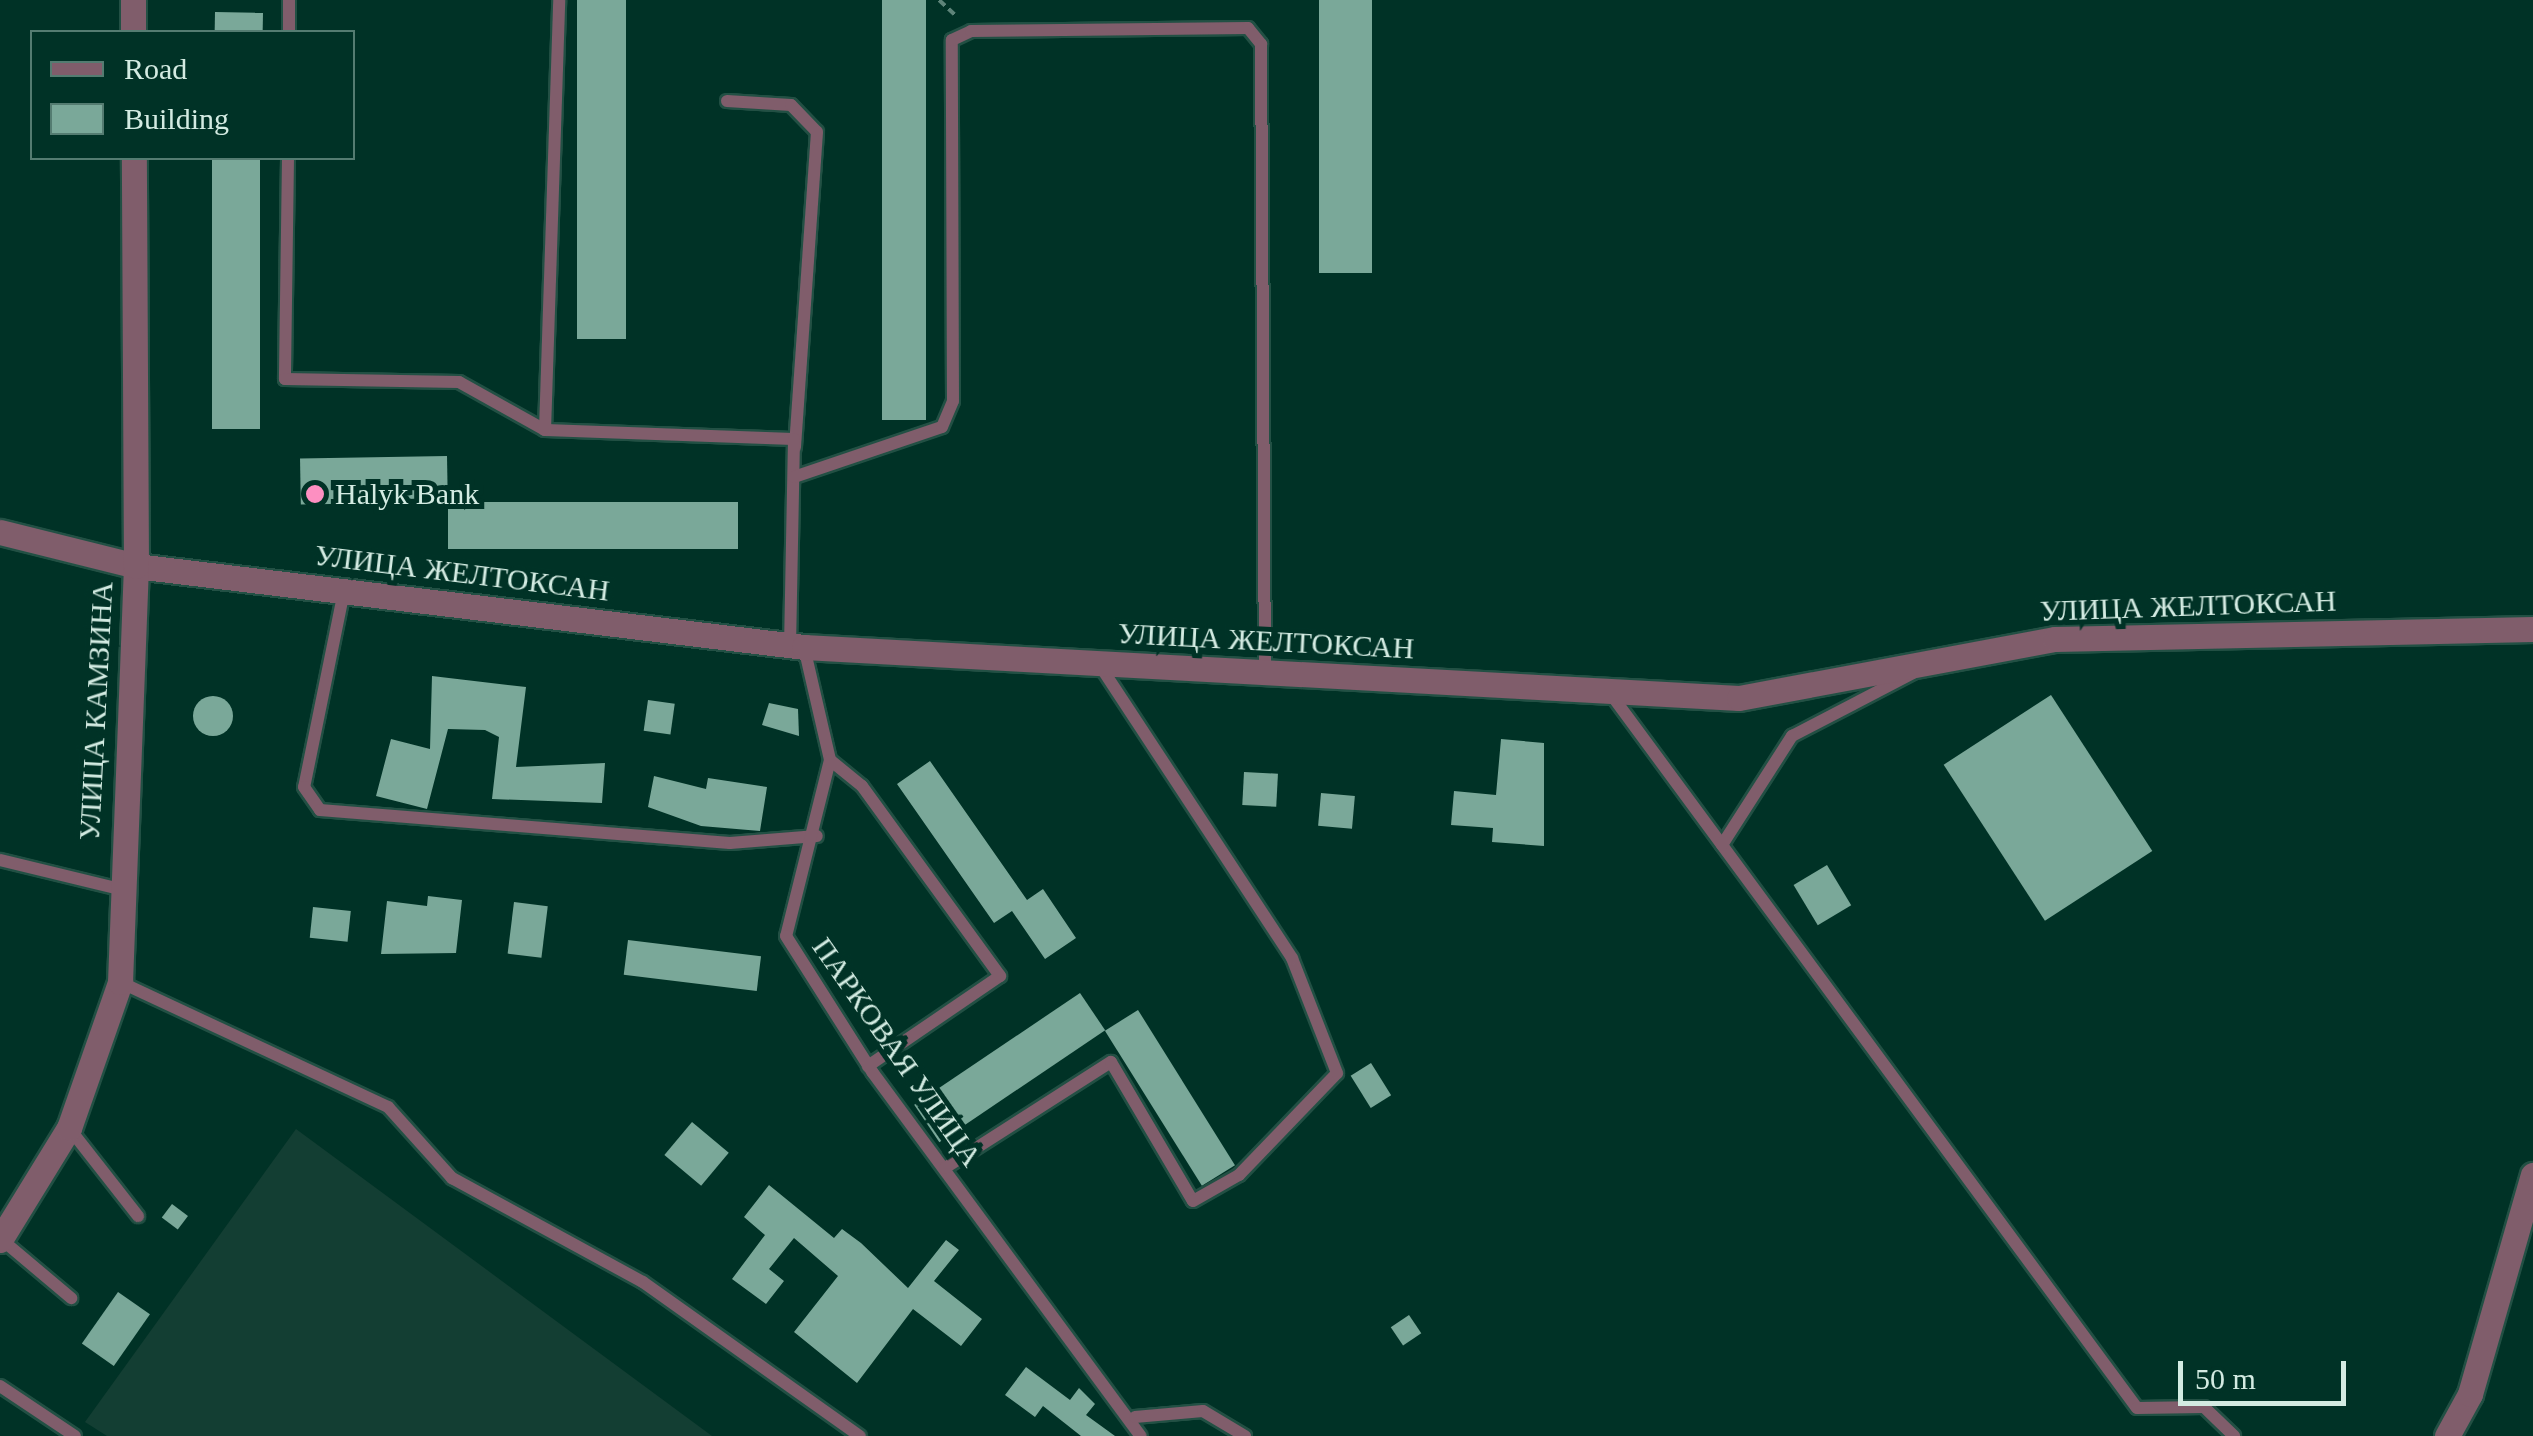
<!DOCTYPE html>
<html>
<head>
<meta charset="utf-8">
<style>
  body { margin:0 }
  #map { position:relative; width:2533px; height:1436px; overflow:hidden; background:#003226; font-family:"Times New Roman",serif }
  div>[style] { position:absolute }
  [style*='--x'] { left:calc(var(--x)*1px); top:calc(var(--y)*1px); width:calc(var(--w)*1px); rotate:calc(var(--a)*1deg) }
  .built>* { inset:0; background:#133e33 }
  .building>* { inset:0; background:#7aa899; transform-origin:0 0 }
  .round { border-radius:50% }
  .path>* { height:4px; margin-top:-2px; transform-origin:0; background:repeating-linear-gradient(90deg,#5d8479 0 8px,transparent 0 13px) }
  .roads { filter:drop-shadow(2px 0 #225044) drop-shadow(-2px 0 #225044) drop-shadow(0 2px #225044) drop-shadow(0 -2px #225044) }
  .service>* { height:12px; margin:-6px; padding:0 6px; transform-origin:6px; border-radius:6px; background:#805d6b }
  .minor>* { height:25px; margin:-12.5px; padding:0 12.5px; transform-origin:12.5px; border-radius:12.5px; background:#805d6b }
  .tertiary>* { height:25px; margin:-12.5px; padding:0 12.5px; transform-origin:12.5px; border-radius:12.5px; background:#805d6b }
  .dots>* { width:28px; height:28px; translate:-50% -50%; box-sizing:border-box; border:5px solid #003226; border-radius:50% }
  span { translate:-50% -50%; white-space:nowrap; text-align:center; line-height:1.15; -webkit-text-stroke:10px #003226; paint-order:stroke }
  .poi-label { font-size:30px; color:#d3ebe2 }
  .left { translate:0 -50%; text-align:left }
  .street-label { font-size:30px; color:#d3ebe2 }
  .legend { position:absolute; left:30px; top:30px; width:325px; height:130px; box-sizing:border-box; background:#003226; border:2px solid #547c71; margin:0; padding:12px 18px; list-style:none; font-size:30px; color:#d3ebe2 }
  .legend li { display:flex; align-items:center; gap:20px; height:50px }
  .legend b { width:50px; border:2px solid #547c71 }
  .scale { position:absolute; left:2178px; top:1361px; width:168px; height:45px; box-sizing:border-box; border:5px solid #d3ebe2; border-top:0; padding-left:12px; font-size:30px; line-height:35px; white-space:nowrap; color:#d3ebe2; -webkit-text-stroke:8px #003226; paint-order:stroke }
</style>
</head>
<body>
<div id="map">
  <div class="built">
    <i style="clip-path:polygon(296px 1129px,712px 1436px,107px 1436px,85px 1422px)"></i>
  </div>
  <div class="building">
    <i style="left:577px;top:0;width:49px;height:339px"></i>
    <i style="left:882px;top:0;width:44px;height:420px"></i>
    <i style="left:1319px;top:0;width:53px;height:273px"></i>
    <i style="left:215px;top:12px;width:48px;height:20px;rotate:1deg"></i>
    <i style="left:212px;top:158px;width:48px;height:271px"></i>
    <i style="left:447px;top:456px;width:46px;height:147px;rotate:89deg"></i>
    <i style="left:448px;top:502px;width:290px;height:47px"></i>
    <i style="clip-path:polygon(432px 676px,526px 687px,516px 767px,605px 763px,602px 803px,492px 799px,499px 737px,485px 730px,448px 729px,427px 809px,376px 796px,391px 739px,430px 749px)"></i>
    <i style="left:2051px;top:695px;width:186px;height:128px;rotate:57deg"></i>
    <i class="round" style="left:193px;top:696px;width:40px;height:40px"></i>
    <i style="left:648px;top:700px;width:27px;height:31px;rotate:8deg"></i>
    <i style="clip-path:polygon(769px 703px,798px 709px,799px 736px,762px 725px)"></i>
    <i style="clip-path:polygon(1501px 739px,1544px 743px,1544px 846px,1492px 842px,1493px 828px,1451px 825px,1454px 791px,1496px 795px)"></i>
    <i style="clip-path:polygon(930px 761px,1027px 900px,1043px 889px,1076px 938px,1045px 959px,1012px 911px,994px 923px,897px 784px)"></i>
    <i style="left:1244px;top:772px;width:34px;height:33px;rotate:3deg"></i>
    <i style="clip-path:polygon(654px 776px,706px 789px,708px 778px,767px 787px,760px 831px,701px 826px,648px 807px)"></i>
    <i style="left:1321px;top:793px;width:34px;height:33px;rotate:5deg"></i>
    <i style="left:1827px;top:865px;width:47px;height:39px;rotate:59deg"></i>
    <i style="clip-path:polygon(428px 896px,462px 900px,456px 953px,381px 954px,387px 901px,427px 906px)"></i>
    <i style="left:514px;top:902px;width:34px;height:52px;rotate:7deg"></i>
    <i style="left:313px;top:907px;width:38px;height:31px;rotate:6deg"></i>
    <i style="left:628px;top:940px;width:134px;height:35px;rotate:7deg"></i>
    <i style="left:1080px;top:993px;width:45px;height:200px;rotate:56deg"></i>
    <i style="left:1138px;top:1010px;width:183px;height:39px;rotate:58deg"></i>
    <i style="left:1371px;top:1063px;width:38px;height:24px;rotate:58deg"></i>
    <i style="left:692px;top:1122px;width:48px;height:43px;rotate:40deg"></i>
    <i style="clip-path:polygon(769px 1185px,834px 1238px,842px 1229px,861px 1243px,908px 1288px,946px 1240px,959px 1250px,934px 1281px,982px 1319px,961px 1346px,913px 1309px,857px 1383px,794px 1332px,838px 1276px,794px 1238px,769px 1269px,784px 1281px,766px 1304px,732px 1279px,765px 1235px,744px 1217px)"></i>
    <i style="left:172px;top:1204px;width:20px;height:17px;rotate:37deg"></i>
    <i style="left:118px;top:1292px;width:39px;height:63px;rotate:35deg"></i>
    <i style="left:1409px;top:1315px;width:22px;height:22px;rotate:56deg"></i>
    <i style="clip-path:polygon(1026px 1367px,1070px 1400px,1079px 1388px,1095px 1404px,1086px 1415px,1115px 1436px,1081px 1436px,1043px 1406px,1035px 1417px,1005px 1395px)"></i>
  </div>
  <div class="path">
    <i style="--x:939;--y:0;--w:25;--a:43"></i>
  </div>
  <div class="roads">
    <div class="service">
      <i style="--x:289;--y:32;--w:32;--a:-90"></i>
      <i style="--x:727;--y:101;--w:64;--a:3.6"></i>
      <i style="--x:791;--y:105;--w:37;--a:46"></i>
      <i style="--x:817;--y:132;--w:316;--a:94"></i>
      <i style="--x:288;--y:158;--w:221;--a:90.8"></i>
      <i style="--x:285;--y:379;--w:174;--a:1"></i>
      <i style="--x:459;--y:382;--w:98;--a:29.2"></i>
      <i style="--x:545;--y:430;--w:249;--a:2.1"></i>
      <i style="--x:794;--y:439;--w:207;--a:91.1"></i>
      <i style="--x:545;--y:430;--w:430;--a:-88.1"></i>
      <i style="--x:794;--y:477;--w:156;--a:-18.7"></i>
      <i style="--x:942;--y:427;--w:28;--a:-67"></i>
      <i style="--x:953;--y:401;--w:361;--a:-90.2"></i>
      <i style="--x:952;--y:40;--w:21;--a:-25"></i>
      <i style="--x:971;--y:31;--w:277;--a:-0.6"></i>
      <i style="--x:1248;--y:28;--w:21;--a:51"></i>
      <i style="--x:1261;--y:44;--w:630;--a:89.64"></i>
      <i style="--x:344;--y:591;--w:200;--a:101.5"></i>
      <i style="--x:304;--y:787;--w:28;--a:55"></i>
      <i style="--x:320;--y:810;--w:411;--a:4.6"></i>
      <i style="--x:730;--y:843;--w:87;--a:-4.6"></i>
      <i style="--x:804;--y:647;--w:116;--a:77"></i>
      <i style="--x:830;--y:760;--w:181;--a:104"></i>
      <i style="--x:786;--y:936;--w:162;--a:57.6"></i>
      <i style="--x:873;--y:1073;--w:451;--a:53.6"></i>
      <i style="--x:1610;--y:693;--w:888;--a:53.61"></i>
      <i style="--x:2137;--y:1408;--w:67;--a:-0.9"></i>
      <i style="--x:2204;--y:1407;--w:42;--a:44"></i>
      <i style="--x:830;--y:760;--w:41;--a:39.1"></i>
      <i style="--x:862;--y:786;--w:235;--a:54"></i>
      <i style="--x:1000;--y:976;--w:160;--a:145.7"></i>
      <i style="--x:1722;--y:845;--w:130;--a:-57.3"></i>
      <i style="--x:1792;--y:736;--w:136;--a:-27.5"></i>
      <i style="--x:0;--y:860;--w:123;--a:13.6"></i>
      <i style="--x:120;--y:982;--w:296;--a:25"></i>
      <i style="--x:388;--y:1107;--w:96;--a:48"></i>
      <i style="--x:452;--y:1178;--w:217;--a:28.6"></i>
      <i style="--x:643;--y:1282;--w:266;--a:35.4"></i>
      <i style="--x:69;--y:1128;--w:112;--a:51.9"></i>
      <i style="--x:945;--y:1168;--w:197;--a:-32.6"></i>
      <i style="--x:1111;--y:1062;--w:161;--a:59.5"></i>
      <i style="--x:1193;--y:1201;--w:53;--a:-29.5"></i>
      <i style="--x:1239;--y:1175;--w:141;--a:-46.1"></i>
      <i style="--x:1337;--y:1073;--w:123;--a:-111.4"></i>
      <i style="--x:1292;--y:958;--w:352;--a:-123.3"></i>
      <i style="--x:1;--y:1239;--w:92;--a:40.1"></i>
      <i style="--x:0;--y:1386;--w:90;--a:33.7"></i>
      <i style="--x:1135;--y:1417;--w:68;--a:-5"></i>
      <i style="--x:1203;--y:1411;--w:49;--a:30.8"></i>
    </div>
    <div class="minor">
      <i style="--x:0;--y:532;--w:140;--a:14"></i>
      <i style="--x:136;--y:566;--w:673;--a:6.91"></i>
      <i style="--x:804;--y:647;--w:936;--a:3.12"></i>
      <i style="--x:1739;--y:698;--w:321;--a:-10.6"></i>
      <i style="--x:2055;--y:639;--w:478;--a:-1.2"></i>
      <i style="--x:2447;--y:1436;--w:48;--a:-61.3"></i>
      <i style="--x:2470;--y:1394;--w:228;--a:-74"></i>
    </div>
    <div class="tertiary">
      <i style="--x:133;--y:0;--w:32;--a:90"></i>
      <i style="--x:0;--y:1240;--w:132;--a:-58.4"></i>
      <i style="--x:69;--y:1128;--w:155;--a:-70.7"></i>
      <i style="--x:120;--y:982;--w:416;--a:-87.8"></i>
      <i style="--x:136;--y:566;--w:408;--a:-90.3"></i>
    </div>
  </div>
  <div class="dots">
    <i style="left:315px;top:494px;background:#fd8fc1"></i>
  </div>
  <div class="poi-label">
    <span class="left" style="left:335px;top:494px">Halyk Bank</span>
  </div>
  <div class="street-label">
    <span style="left:462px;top:573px;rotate:7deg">УЛИЦА ЖЕЛТОКСАН</span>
    <span style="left:2188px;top:606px;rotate:-2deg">УЛИЦА ЖЕЛТОКСАН</span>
    <span style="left:1266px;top:641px;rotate:3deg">УЛИЦА ЖЕЛТОКСАН</span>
    <span style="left:96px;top:711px;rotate:-87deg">УЛИЦА КАМЗИНА</span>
    <span style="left:897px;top:1052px;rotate:55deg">ПАРКОВАЯ УЛИЦА</span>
  </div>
  <ul class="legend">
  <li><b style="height:12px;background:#805d6b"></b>Road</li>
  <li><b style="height:28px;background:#7aa899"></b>Building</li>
  </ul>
  <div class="scale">50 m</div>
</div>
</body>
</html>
